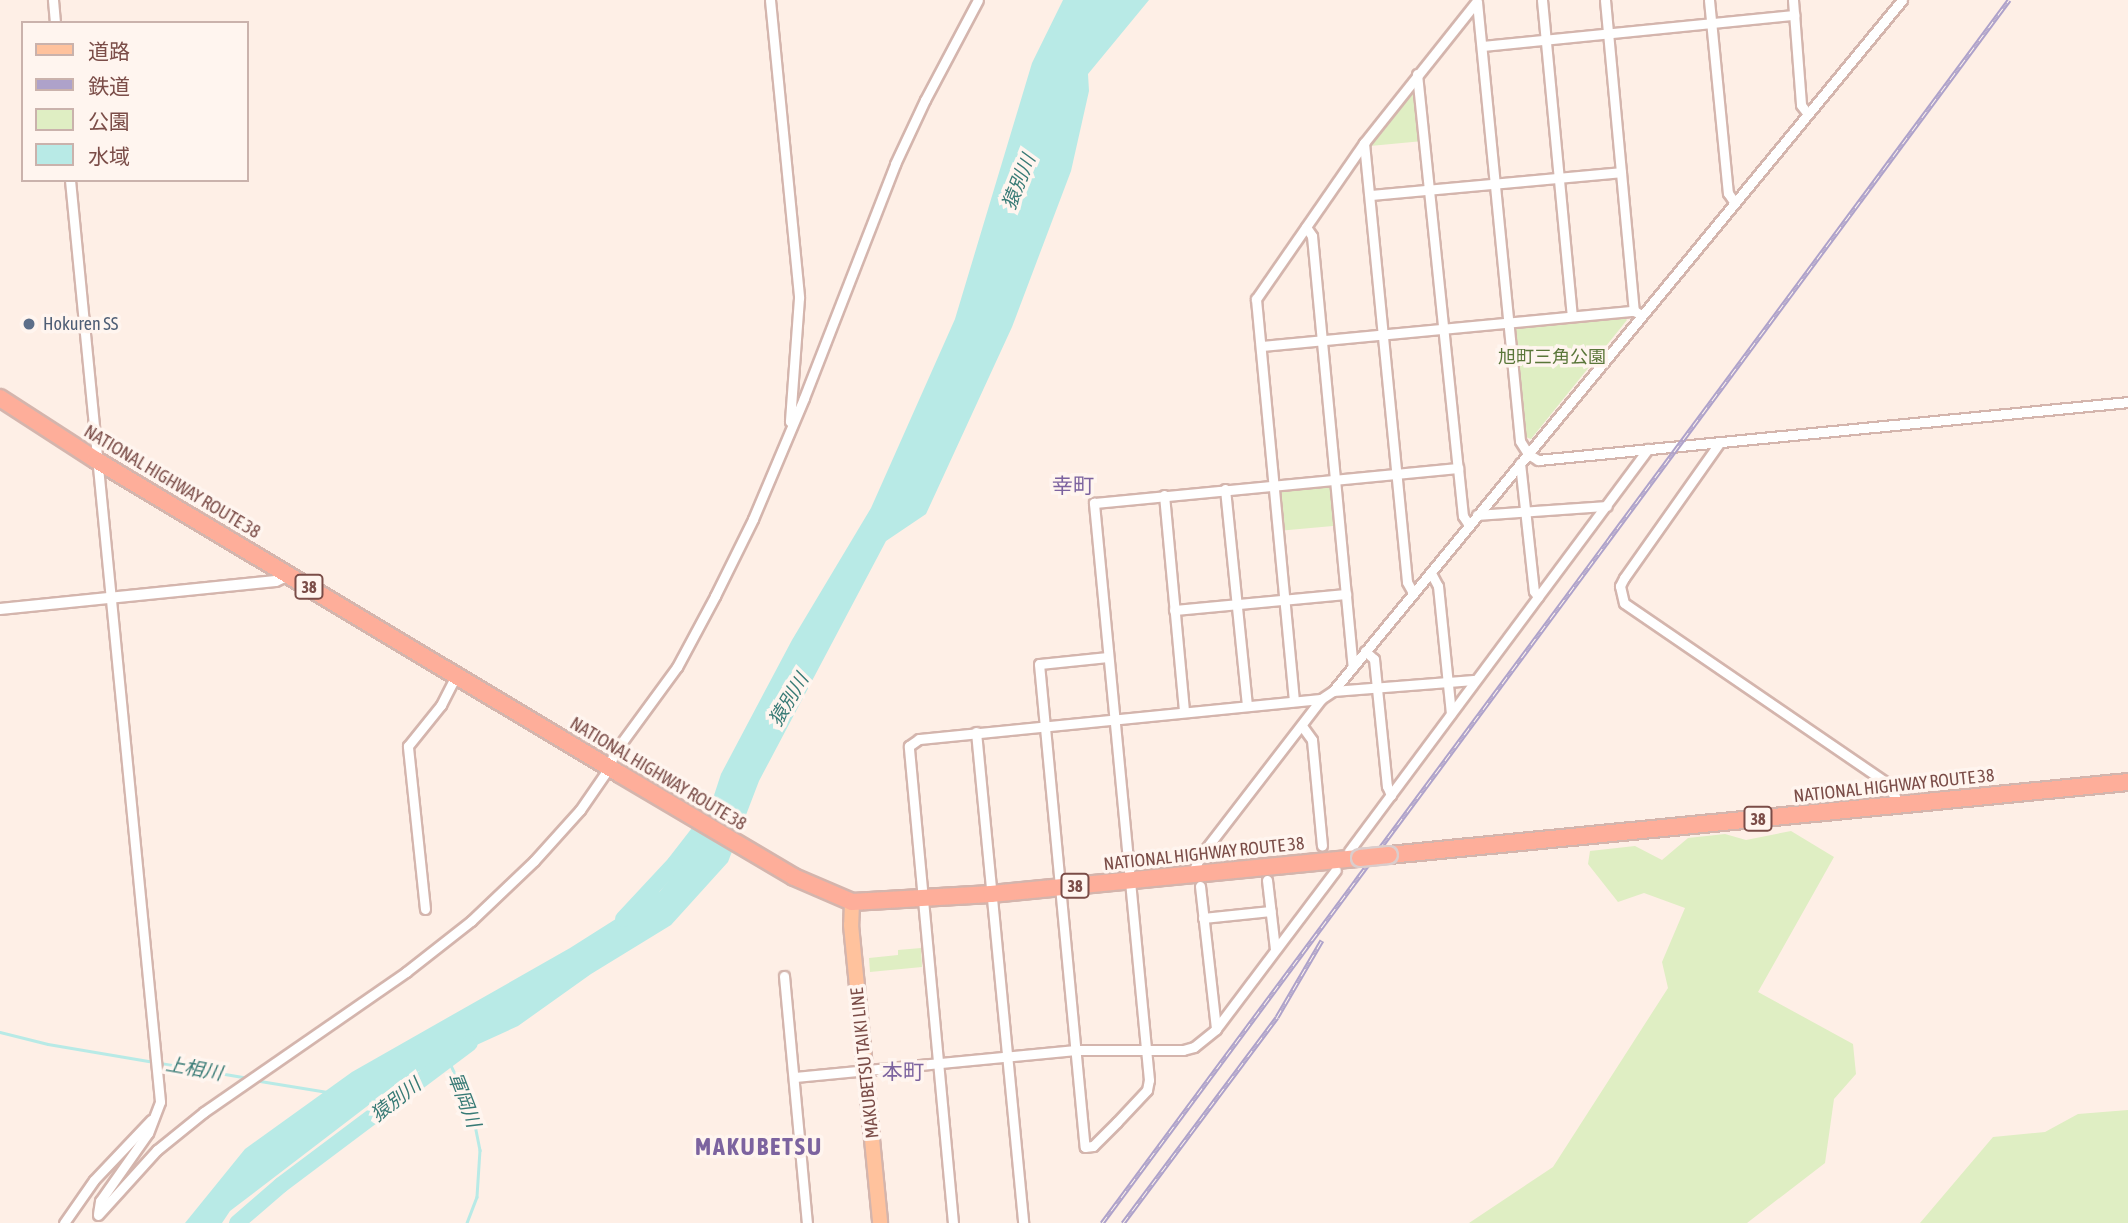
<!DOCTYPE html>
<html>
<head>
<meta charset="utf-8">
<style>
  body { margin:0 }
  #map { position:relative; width:2128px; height:1223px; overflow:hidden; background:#feefe6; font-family:"Asap Condensed","Noto Sans JP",sans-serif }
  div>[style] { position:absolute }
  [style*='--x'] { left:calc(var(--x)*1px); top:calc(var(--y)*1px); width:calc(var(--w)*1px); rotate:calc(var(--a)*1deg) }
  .green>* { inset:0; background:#dfeec3; transform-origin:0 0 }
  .water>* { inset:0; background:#b8eae6 }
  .stream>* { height:2.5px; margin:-1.25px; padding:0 1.25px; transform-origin:1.25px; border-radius:1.25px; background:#b8eae6 }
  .river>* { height:16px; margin:-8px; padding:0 8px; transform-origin:8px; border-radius:8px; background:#b8eae6 }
  .roads { filter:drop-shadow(2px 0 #d4b5ad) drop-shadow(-2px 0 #d4b5ad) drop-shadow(0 2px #d4b5ad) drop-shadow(0 -2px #d4b5ad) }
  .minor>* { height:9px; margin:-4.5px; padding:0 4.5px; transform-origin:4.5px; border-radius:4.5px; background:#fff }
  .tertiary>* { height:10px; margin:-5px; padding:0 5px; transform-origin:5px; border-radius:5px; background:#fff }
  .primary>* { height:14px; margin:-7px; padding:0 7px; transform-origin:7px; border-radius:7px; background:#ffc29d }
  .trunk>* { height:16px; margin:-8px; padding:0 8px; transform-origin:8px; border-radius:8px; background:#feae9a }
  .rail>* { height:5px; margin-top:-2.5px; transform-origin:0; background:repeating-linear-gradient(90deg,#fff5ef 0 8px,#aea2ca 0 16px); box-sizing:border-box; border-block:2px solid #aea2ca }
  .bridges { filter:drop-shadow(2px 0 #dacdcc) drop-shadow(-2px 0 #dacdcc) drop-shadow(0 2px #dacdcc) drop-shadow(0 -2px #dacdcc) }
  .trunk-bridge>* { height:16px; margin:-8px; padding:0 8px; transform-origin:8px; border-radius:8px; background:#feae9a }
  .dots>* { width:19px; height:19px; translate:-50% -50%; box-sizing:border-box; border:4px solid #fff5ef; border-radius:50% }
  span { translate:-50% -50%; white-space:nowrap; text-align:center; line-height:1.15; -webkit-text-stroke:7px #fff5ef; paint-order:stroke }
  .shield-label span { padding:2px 5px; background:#fff5ef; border:2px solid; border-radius:5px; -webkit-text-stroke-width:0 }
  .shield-label { font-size:16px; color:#7b4d48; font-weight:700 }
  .service-label { font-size:18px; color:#4e5e75 }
  .left { translate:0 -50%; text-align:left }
  .park-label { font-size:18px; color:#5a7639 }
  .street-label { font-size:18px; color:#7b4d48 }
  .water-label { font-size:19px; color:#377a75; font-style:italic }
  .quarter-label { font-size:21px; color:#7c639f }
  .district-label { font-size:24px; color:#7c639f; font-weight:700; letter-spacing:2px }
  .legend { position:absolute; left:21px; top:21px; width:228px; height:161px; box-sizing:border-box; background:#fff5ef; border:2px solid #cab2ac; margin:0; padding:9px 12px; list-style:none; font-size:21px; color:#7b4d48 }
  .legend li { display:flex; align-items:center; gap:14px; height:35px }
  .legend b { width:35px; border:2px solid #cab2ac }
</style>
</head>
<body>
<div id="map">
  <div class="green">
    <i style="clip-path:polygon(1410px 87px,1419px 90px,1423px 141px,1370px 146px,1370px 141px)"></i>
    <i style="clip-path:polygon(1623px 315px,1627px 320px,1531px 439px,1523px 436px,1514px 332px,1520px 324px)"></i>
    <i style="left:1332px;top:483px;width:43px;height:53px;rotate:85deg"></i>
    <i style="clip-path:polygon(1791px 831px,1834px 857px,1758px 992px,1853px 1044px,1856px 1074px,1834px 1099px,1825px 1163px,1747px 1223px,1469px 1223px,1553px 1167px,1668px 988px,1662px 962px,1685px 908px,1644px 893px,1618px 902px,1588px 864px,1590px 851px,1635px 846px,1662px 860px,1688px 838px,1725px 834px,1746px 840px)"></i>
    <i style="clip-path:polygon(921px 948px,922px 967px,870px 972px,869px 958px,898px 955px,898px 950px)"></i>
    <i style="clip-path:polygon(2128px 1110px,2128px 1223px,1920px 1223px,1993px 1137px,2045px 1132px,2078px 1114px)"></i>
  </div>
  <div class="water">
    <i style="clip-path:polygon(1063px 0,1149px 0,1088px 74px,1089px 91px,1071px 171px,1012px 327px,926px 514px,886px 541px,759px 781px,728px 862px,671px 925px,591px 974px,518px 1026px,404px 1078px,230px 1211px,222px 1223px,185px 1223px,245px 1149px,352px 1072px,570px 948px,660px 891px,697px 847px,721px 774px,792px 640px,871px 508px,955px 319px,1032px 63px)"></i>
  </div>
  <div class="stream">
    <i style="--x:0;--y:1032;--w:49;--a:14"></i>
    <i style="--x:48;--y:1044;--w:203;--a:9.6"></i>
    <i style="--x:448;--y:1059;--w:56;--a:64.8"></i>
    <i style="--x:472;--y:1110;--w:41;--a:78.7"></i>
    <i style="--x:480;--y:1150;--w:47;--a:93.7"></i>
    <i style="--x:477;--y:1197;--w:28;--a:111"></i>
    <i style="--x:254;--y:1080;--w:74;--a:9.3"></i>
    <i style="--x:372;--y:1100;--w:16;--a:11"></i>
  </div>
  <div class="river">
    <i style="--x:623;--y:919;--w:76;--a:-47.1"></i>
    <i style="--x:675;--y:863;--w:62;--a:-52.2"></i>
    <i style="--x:237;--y:1223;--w:58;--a:-40.8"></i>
    <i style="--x:281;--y:1185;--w:236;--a:-36.9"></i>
  </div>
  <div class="roads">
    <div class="minor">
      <i style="--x:53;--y:0;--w:23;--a:85"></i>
      <i style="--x:770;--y:0;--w:299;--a:84.4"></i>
      <i style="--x:799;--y:298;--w:124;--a:94.2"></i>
      <i style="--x:1542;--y:0;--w:317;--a:84.6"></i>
      <i style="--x:1605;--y:0;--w:312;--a:84.7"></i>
      <i style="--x:1634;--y:311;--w:4;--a:27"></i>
      <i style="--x:1709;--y:0;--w:194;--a:84.4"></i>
      <i style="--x:1728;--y:193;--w:12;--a:55"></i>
      <i style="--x:1793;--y:0;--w:105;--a:85.6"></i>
      <i style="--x:1801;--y:105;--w:11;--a:52"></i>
      <i style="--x:1477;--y:2;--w:441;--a:84.4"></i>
      <i style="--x:1520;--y:441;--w:15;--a:58"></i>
      <i style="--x:1528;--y:454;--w:12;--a:31"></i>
      <i style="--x:1538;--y:460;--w:593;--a:-5.61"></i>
      <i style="--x:1482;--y:46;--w:314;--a:-5.7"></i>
      <i style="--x:1417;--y:74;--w:396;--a:84.1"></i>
      <i style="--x:1458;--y:468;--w:48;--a:84.1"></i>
      <i style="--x:1463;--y:516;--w:11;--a:56"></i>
      <i style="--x:1364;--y:143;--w:441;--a:84.4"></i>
      <i style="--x:1407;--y:582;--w:13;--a:61"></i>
      <i style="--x:70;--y:180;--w:926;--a:84.42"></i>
      <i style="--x:160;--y:1102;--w:33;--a:111"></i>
      <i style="--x:148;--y:1133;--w:83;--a:125.2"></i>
      <i style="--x:100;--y:1201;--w:12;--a:99"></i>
      <i style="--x:1370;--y:195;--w:252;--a:-5.2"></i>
      <i style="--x:1306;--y:227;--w:11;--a:56"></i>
      <i style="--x:1312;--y:236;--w:433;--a:84.6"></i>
      <i style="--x:1261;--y:346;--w:375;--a:-5.4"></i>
      <i style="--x:1720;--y:442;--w:166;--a:125.2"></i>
      <i style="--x:1624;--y:578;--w:9;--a:117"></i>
      <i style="--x:1620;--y:586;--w:17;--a:77"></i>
      <i style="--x:1624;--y:603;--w:316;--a:34.4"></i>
      <i style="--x:1885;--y:782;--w:27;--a:56"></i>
      <i style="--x:1520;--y:463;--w:129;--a:83.8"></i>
      <i style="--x:1534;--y:591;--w:7;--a:56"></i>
      <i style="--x:1225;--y:489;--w:218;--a:84.2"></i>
      <i style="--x:1164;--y:495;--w:218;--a:84.7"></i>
      <i style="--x:1477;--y:515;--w:130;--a:-4"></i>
      <i style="--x:1431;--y:573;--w:15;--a:62"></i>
      <i style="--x:1438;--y:586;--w:128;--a:84.2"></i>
      <i style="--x:1174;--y:610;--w:173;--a:-5.3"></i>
      <i style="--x:1365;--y:651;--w:12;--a:42"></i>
      <i style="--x:1374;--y:659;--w:128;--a:84.2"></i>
      <i style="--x:1387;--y:786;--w:10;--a:66"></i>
      <i style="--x:1108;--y:657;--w:69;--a:174.2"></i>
      <i style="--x:1039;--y:664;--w:485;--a:84.6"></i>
      <i style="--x:1085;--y:1147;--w:8;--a:-7"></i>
      <i style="--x:1093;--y:1146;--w:34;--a:-45"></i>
      <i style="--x:1117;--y:1122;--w:44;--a:-46.8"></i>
      <i style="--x:1147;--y:1090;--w:10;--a:-79"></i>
      <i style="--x:1149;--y:1080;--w:580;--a:-95.45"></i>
      <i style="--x:1094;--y:503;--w:366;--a:-5.5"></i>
      <i style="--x:1333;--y:691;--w:141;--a:-4.5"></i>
      <i style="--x:1294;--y:701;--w:404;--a:-95.4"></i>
      <i style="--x:1256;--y:299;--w:190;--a:-55.3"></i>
      <i style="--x:1364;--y:143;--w:181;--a:-51.5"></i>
      <i style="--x:1302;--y:726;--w:17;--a:54"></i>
      <i style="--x:1312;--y:740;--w:106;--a:84.6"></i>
      <i style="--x:976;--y:732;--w:493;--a:84.5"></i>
      <i style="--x:1349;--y:851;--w:501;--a:-53.36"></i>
      <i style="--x:1192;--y:874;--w:21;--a:-65"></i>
      <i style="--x:1201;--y:855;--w:197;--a:-52.4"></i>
      <i style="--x:1321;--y:699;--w:14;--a:-34"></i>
      <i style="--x:1333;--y:691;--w:895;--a:-50.53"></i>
      <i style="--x:1267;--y:880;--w:69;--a:83.4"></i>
      <i style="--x:1200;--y:886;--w:144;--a:83.6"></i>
      <i style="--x:425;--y:909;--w:164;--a:-96"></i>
      <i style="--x:408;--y:746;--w:53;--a:-51.2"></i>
      <i style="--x:441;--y:705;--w:34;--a:-63"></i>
      <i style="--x:1203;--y:918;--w:68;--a:-5.9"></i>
      <i style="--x:784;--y:976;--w:248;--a:84.7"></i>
      <i style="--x:795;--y:1077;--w:282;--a:-5.5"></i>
      <i style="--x:1076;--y:1050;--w:107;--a:0"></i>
      <i style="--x:1183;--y:1050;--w:11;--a:-15"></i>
      <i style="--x:1194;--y:1047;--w:28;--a:-39"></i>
      <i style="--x:1216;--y:1029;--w:199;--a:-53"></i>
      <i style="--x:98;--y:1215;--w:88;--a:-47.8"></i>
      <i style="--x:157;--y:1150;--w:60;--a:-39"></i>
      <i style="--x:204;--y:1112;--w:246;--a:-34.7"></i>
      <i style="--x:406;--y:972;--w:83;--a:-38.1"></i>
      <i style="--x:471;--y:921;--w:87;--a:-43.6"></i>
      <i style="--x:534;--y:861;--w:69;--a:-48"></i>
      <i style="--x:580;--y:810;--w:51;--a:-55.4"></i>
      <i style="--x:609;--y:768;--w:16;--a:-72"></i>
      <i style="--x:614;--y:753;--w:107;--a:-53.8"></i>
      <i style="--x:677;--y:667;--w:81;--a:-61.8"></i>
      <i style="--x:715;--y:596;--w:86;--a:-63.7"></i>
      <i style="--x:753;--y:519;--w:131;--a:-67.1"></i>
      <i style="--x:804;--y:398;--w:251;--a:-68.7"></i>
      <i style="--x:895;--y:164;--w:71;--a:-64.9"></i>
      <i style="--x:925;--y:100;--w:113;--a:-62.1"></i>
      <i style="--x:64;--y:1223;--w:52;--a:-55.1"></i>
      <i style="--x:94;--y:1180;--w:83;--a:-46.5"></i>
      <i style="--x:953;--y:1223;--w:479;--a:-95.3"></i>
      <i style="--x:909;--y:746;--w:12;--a:-35"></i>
      <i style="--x:919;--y:739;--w:404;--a:-5.7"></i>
    </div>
    <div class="tertiary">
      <i style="--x:0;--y:609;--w:277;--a:-5.8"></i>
      <i style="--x:276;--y:581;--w:14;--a:-25"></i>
    </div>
    <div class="primary">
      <i style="--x:852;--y:902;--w:23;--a:92"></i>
      <i style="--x:851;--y:925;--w:299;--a:84.4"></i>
    </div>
    <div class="trunk">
      <i style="--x:0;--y:398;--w:114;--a:32.9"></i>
      <i style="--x:96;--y:460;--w:611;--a:30.93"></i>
      <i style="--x:620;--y:774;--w:202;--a:30.6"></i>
      <i style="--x:794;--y:877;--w:63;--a:23.3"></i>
      <i style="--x:852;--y:902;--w:139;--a:-3.3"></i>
      <i style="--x:991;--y:894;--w:371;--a:-5.6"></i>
      <i style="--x:1389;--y:855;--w:743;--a:-5.64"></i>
    </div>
  </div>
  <div class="rail">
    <i style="--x:1102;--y:1223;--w:1523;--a:-53.44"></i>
    <i style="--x:1123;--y:1223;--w:257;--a:-53.2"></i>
    <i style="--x:1277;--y:1017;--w:89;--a:-59.7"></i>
  </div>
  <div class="bridges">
    <div class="trunk-bridge">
      <i style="--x:1360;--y:858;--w:29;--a:-6"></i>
    </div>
  </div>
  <div class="dots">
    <i style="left:29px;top:324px;background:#5c6f8a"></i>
  </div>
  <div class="shield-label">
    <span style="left:309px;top:587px">38</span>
    <span style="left:1758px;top:819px">38</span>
    <span style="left:1075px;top:886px">38</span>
  </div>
  <div class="service-label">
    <span class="left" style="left:43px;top:324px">Hokuren SS</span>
  </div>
  <div class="park-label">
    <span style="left:1552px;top:357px">旭町三角公園</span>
  </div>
  <div class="street-label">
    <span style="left:172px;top:482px;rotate:31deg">NATIONAL HIGHWAY ROUTE 38</span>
    <span style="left:658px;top:774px;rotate:31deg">NATIONAL HIGHWAY ROUTE 38</span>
    <span style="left:1894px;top:786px;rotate:-6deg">NATIONAL HIGHWAY ROUTE 38</span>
    <span style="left:1204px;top:854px;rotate:-6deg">NATIONAL HIGHWAY ROUTE 38</span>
    <span style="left:865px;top:1063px;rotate:-96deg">MAKUBETSU TAIKI LINE</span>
  </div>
  <div class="water-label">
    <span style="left:1019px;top:182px;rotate:-68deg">猿別川</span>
    <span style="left:789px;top:700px;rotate:-59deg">猿別川</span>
    <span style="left:194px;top:1069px;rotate:10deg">上相川</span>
    <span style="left:396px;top:1100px;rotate:-38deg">猿別川</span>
    <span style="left:464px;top:1100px;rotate:69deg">軍岡川</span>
  </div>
  <div class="quarter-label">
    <span style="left:1073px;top:485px">幸町</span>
    <span style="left:903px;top:1071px">本町</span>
  </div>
  <div class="district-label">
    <span style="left:759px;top:1147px">MAKUBETSU</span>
  </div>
  <ul class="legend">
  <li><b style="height:9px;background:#ffc29d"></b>道路</li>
  <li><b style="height:9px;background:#aea2ca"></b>鉄道</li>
  <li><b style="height:19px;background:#dfeec3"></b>公園</li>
  <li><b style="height:19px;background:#b8eae6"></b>水域</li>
  </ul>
</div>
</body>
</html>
